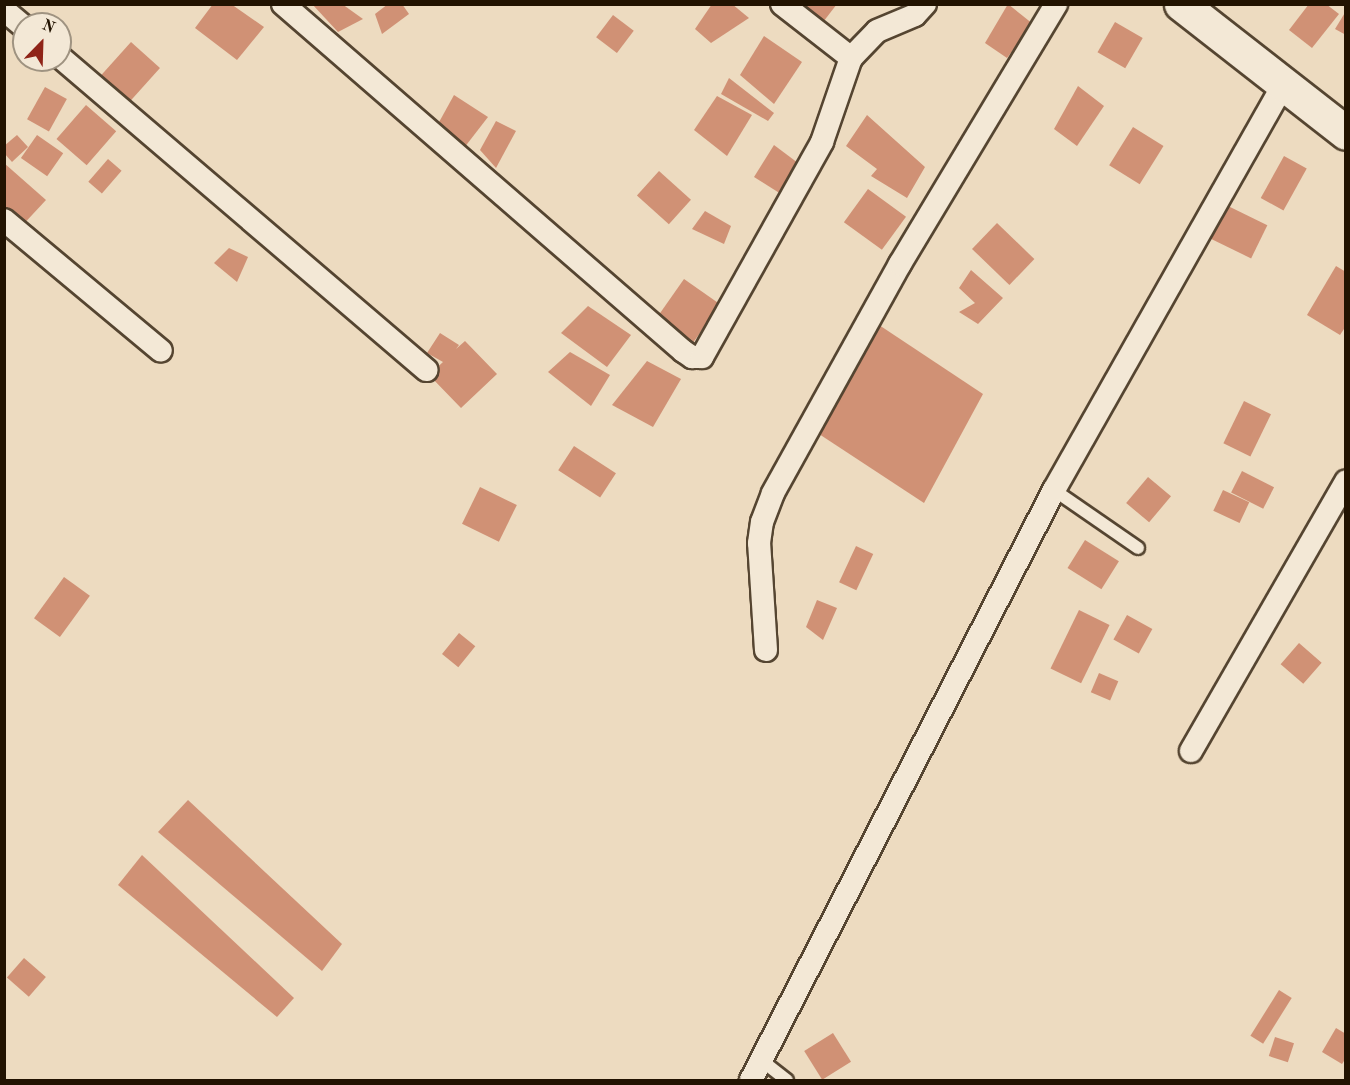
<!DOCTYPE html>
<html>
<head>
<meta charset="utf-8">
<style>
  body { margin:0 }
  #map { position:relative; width:1350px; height:1085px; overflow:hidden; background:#eddbc0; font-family:"Old Standard TT",serif }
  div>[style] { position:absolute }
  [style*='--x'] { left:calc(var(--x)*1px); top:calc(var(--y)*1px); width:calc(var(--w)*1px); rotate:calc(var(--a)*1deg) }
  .building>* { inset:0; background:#d09175; transform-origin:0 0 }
  .roads { filter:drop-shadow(2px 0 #554531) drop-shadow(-2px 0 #554531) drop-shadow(0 2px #554531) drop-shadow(0 -2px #554531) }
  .lane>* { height:12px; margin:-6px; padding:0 6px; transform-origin:6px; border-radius:6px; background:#f3e8d6 }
  .street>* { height:22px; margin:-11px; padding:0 11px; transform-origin:11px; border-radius:11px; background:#f3e8d6 }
  .secondary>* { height:33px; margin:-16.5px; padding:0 16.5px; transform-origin:16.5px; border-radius:16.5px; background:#f3e8d6 }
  span { translate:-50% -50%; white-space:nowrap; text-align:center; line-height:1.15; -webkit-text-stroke:4.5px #f3e8d6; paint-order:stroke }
  .frame { position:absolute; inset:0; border:6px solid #221301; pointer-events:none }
  .north { position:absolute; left:12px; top:12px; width:60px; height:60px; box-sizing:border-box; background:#f3e8d6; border:2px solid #9f9381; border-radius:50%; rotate:23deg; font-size:16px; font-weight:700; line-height:24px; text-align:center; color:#221301 }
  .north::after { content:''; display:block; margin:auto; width:21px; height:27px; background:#8f2418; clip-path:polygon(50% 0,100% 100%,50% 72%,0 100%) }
</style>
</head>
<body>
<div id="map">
  <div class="building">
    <i style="clip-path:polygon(213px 4px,231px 4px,264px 27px,237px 60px,195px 28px)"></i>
    <i style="clip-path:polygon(312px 4px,342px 4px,363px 19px,338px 32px)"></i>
    <i style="clip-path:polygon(388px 4px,402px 4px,409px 14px,382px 34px,375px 14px)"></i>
    <i style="clip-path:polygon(712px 4px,732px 4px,749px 18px,711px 43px,695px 29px)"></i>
    <i style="clip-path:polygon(805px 4px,837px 4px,820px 26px)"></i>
    <i style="clip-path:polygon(1008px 4px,1033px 24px,1007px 58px,985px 43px)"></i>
    <i style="clip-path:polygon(1309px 4px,1326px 4px,1339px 14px,1312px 48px,1289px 30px)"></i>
    <i style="clip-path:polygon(1346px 11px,1346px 35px,1335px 29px)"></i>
    <i style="left:613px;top:15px;width:26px;height:28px;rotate:37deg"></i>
    <i style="left:1115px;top:22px;width:32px;height:35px;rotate:30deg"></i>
    <i style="clip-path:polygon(764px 36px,802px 62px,774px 104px,740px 75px)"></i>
    <i style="left:131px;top:42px;width:39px;height:47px;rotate:42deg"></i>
    <i style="clip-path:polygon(729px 78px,774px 113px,768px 121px,721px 94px)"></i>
    <i style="clip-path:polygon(1078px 86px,1104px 106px,1077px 146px,1054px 129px)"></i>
    <i style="left:45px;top:87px;width:25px;height:37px;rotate:29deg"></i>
    <i style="clip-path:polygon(454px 95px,488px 117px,464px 148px,438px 124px)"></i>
    <i style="clip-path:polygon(717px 96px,752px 115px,727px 156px,694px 130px)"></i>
    <i style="left:86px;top:105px;width:40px;height:45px;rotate:41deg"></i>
    <i style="clip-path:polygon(867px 115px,925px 167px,907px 198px,871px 176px,877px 169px,846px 146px)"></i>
    <i style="clip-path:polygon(496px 121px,516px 131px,496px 168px,480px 150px)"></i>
    <i style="left:1133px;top:127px;width:36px;height:45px;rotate:32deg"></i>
    <i style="clip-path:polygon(17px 135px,28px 147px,12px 162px,4px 153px,4px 146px)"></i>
    <i style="left:37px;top:135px;width:32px;height:28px;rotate:35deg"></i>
    <i style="clip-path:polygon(774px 145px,802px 166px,781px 194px,754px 177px)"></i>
    <i style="left:1284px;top:156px;width:26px;height:48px;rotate:29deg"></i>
    <i style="left:108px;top:159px;width:18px;height:30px;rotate:41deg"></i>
    <i style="clip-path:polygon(4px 163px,46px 200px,19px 229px,4px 217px)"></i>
    <i style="left:659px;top:171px;width:43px;height:33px;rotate:42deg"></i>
    <i style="left:868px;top:189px;width:47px;height:41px;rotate:36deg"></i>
    <i style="left:1226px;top:205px;width:46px;height:37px;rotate:26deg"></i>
    <i style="clip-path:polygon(705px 211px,731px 226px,724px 244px,692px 229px)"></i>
    <i style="left:997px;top:223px;width:52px;height:36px;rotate:44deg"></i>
    <i style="clip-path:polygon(229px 248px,248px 257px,237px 282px,214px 263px)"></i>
    <i style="clip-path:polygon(1336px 266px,1346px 272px,1346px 326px,1340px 335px,1307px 315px)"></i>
    <i style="clip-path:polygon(971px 270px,1003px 298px,978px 324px,959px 312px,975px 303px,959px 288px)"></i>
    <i style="left:684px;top:279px;width:44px;height:48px;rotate:35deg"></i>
    <i style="clip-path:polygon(588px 306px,631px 335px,607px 367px,561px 333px)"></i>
    <i style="clip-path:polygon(876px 323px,983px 394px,924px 503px,819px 434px)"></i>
    <i style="clip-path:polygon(440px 333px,459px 345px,456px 349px,465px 341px,497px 374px,461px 408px,429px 375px,443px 362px,427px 353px)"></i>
    <i style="clip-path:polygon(570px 352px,610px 375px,591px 406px,548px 372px)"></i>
    <i style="clip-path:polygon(647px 361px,681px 379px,653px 427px,612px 405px)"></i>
    <i style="left:1244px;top:401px;width:30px;height:47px;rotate:26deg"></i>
    <i style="left:574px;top:446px;width:50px;height:29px;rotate:33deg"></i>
    <i style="left:1242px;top:471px;width:36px;height:24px;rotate:27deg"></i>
    <i style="left:1148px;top:477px;width:30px;height:34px;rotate:40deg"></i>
    <i style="left:480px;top:487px;width:41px;height:41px;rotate:26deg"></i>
    <i style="left:1223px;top:490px;width:29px;height:23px;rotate:25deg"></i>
    <i style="left:1085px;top:540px;width:40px;height:33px;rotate:32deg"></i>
    <i style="left:856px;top:546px;width:19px;height:40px;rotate:25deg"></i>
    <i style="left:64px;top:577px;width:32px;height:51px;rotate:36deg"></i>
    <i style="clip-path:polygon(817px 600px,837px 608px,823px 640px,806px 627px)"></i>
    <i style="left:1079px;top:610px;width:34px;height:65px;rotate:26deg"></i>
    <i style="left:1127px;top:615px;width:29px;height:28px;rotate:29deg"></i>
    <i style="left:459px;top:633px;width:21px;height:27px;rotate:39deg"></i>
    <i style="left:1299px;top:643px;width:30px;height:28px;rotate:41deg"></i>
    <i style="left:1099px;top:673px;width:21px;height:21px;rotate:23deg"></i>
    <i style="clip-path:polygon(188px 800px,342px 944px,322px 971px,158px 832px)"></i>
    <i style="clip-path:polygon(142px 855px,294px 998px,277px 1017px,118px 885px)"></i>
    <i style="left:24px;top:958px;width:29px;height:26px;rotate:41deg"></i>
    <i style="left:1279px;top:990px;width:15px;height:54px;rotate:32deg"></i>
    <i style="clip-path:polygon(1336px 1028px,1346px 1034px,1346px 1058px,1342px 1064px,1322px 1052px)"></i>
    <i style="left:833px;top:1033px;width:34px;height:34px;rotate:58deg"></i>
    <i style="left:1275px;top:1037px;width:20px;height:20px;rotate:18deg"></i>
  </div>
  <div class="roads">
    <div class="lane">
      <i style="--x:1054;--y:490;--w:102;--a:34.6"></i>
      <i style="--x:761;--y:1060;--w:33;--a:38"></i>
    </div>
    <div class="street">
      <i style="--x:283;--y:4;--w:530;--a:40.94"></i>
      <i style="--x:683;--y:351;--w:11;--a:34"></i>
      <i style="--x:692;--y:357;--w:10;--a:0"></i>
      <i style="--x:702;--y:357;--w:246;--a:-60.8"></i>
      <i style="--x:822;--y:142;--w:89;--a:-71"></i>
      <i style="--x:851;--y:58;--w:37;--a:-46"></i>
      <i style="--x:877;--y:31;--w:41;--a:-22.8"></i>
      <i style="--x:915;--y:15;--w:15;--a:-48"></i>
      <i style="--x:782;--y:4;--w:88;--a:38"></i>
      <i style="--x:4;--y:10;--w:26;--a:40"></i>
      <i style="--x:60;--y:57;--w:482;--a:40.5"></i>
      <i style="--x:4;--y:220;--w:204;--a:39.8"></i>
      <i style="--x:766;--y:650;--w:107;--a:-93.7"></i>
      <i style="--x:759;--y:543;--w:21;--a:-82"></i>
      <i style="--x:762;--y:522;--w:31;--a:-69"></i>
      <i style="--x:773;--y:493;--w:262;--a:-61"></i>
      <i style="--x:900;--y:264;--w:303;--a:-59"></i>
      <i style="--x:1191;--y:751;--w:311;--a:-60.1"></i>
      <i style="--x:751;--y:1080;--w:663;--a:-62.82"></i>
      <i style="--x:1054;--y:490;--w:464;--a:-60.5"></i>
    </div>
    <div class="secondary">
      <i style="--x:1181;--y:4;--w:209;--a:38"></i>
    </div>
  </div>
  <div class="frame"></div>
  <div class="north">N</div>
</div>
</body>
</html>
